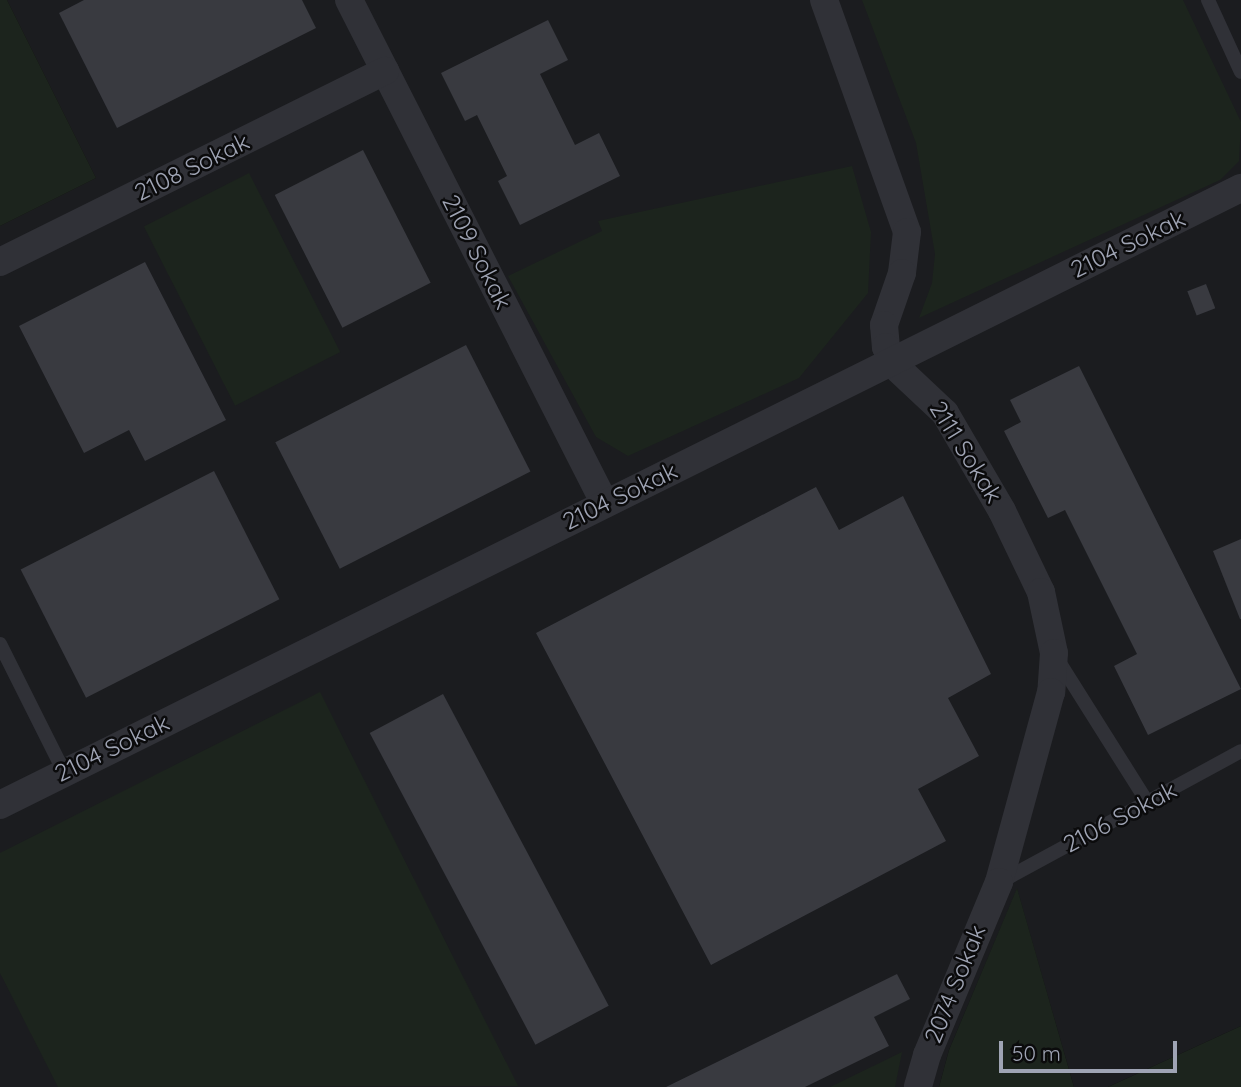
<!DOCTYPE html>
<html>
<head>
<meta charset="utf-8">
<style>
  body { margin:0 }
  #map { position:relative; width:1241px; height:1087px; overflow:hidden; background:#101011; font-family:Quicksand,sans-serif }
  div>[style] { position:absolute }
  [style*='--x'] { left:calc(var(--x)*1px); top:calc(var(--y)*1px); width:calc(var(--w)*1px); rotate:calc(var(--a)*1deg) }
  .built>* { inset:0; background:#1b1c1f }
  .green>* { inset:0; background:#1c241d; transform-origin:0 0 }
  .building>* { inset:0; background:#393a40; transform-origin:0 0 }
  .service>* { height:14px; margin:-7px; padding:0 7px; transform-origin:7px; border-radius:7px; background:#303137 }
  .minor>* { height:28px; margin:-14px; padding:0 14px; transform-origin:14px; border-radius:14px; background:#303137 }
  span { translate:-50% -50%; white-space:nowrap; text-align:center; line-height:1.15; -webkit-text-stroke:5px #0b0b0c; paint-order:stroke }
  .street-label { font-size:24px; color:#9fa4b4 }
  .scale { position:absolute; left:999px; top:1041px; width:178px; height:32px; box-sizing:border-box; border:4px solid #9fa4b4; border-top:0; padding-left:9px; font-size:21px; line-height:24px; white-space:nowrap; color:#9fa4b4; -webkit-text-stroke:5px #0b0b0c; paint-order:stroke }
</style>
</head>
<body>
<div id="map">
  <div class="built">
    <i style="clip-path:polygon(7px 0,1241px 0,1241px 1026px,1108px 1087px,1074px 1087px,1017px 889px,949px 1050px,939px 1087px,0 1087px,0 226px,96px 178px)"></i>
  </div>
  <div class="green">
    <i style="clip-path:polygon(0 0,7px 0,96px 178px,0 226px)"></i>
    <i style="clip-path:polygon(862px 0,1183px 0,1241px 122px,1239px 161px,1220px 180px,919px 318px,932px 283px,935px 254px,916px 143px)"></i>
    <i style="clip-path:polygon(852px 166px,871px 232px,868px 293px,799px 378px,628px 456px,596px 437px,508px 276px,602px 231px,598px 221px)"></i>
    <i style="left:249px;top:173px;width:201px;height:118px;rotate:63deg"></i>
    <i style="clip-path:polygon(320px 692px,518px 1086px,58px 1087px,0 973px,0 853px)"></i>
    <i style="clip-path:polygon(1017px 888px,1074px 1087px,939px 1087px,949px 1050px)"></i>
    <i style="clip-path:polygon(1241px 1026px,1241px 1087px,1108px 1087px)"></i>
    <i style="clip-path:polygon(902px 1052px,895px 1087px,830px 1087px)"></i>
  </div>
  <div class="building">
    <i style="clip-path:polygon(84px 0,302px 0,316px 28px,117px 128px,59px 13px)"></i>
    <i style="clip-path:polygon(548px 20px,568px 60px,540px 74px,575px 145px,599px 133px,620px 176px,520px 225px,498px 181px,507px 176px,477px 115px,465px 121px,441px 73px)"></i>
    <i style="left:363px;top:150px;width:149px;height:99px;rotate:63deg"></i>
    <i style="clip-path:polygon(145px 262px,226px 420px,145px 461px,129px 430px,84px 453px,19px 326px)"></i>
    <i style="left:1206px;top:284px;width:26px;height:20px;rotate:69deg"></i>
    <i style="left:466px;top:345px;width:142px;height:214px;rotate:63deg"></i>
    <i style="clip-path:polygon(1079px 366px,1241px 689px,1148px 735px,1114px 666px,1137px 654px,1065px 510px,1048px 518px,1004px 431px,1021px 422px,1010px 400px)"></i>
    <i style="left:214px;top:471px;width:144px;height:217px;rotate:63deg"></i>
    <i style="clip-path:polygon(816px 487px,839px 530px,903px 496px,991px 674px,948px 698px,979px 756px,918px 789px,946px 841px,711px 965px,536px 633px)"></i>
    <i style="clip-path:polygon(1241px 539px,1241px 619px,1240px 619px,1213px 551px)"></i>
    <i style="left:443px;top:694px;width:353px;height:83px;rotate:62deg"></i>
    <i style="clip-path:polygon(897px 974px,910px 999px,874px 1017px,889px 1046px,805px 1087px,666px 1087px)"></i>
  </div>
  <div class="service">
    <i style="--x:1208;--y:0;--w:79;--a:65.4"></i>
    <i style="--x:0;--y:644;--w:143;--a:63.4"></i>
    <i style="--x:1056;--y:657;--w:173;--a:57.8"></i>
    <i style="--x:1000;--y:882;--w:274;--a:-28.5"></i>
  </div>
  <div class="minor">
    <i style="--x:349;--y:0;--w:565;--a:63.07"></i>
    <i style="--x:824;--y:0;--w:246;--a:70.3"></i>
    <i style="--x:907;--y:232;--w:41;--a:97"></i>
    <i style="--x:902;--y:273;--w:55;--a:109.1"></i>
    <i style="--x:884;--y:325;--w:22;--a:85"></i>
    <i style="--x:886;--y:347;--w:22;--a:63"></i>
    <i style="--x:896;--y:367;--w:67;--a:43.2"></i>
    <i style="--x:945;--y:413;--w:113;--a:59.8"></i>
    <i style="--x:1002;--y:511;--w:90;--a:64.3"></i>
    <i style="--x:1041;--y:592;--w:62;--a:78"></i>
    <i style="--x:1054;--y:653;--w:39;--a:94"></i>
    <i style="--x:1051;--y:692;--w:197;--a:105.3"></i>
    <i style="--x:999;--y:882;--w:187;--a:112.6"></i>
    <i style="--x:927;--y:1055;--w:33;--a:106"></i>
    <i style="--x:0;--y:262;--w:430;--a:-26.4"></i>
    <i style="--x:0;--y:805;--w:1386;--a:-26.44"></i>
  </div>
  <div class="street-label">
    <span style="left:192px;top:167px;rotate:-26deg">2108 Sokak</span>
    <span style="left:1128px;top:244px;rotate:-26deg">2104 Sokak</span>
    <span style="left:477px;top:252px;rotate:63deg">2109 Sokak</span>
    <span style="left:966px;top:452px;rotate:58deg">2111 Sokak</span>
    <span style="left:620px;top:496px;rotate:-26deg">2104 Sokak</span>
    <span style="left:112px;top:748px;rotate:-26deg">2104 Sokak</span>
    <span style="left:1120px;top:817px;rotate:-28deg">2106 Sokak</span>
    <span style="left:955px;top:984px;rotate:-68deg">2074 Sokak</span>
  </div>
  <div class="scale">50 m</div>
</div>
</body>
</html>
